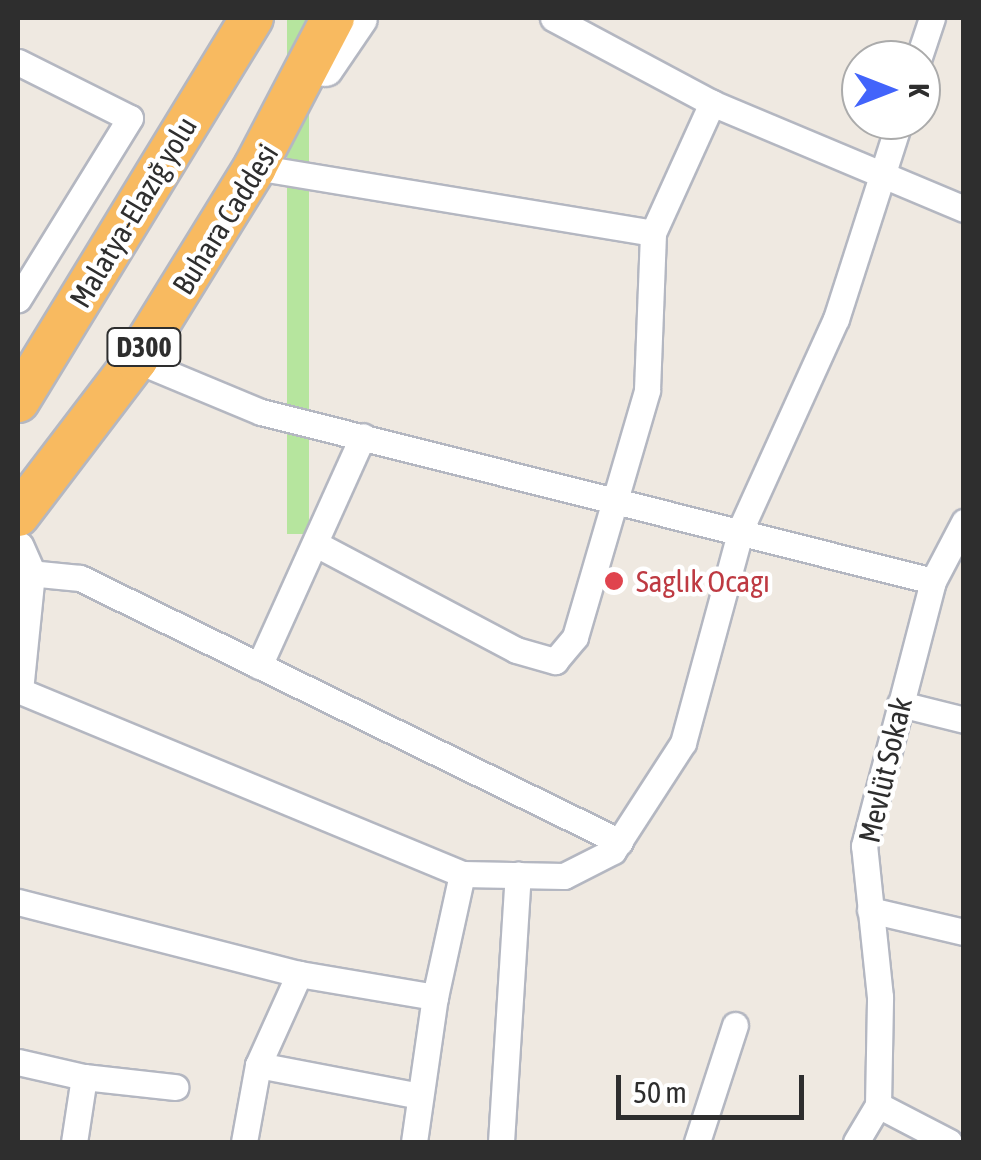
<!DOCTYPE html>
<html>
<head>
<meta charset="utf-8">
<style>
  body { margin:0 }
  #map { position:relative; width:981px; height:1160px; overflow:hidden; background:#efe9e1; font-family:"Asap Condensed",sans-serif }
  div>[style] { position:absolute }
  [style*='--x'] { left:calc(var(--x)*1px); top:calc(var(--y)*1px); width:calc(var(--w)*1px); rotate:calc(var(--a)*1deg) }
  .green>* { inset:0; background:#b6e59e; transform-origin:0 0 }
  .roads { filter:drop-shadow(2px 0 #b4b7c1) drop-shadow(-2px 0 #b4b7c1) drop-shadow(0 2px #b4b7c1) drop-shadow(0 -2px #b4b7c1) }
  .minor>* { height:25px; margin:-12.5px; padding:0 12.5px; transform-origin:12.5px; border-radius:12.5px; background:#fff }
  .tertiary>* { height:32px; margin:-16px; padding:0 16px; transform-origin:16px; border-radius:16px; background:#fff }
  .secondary>* { height:35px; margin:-17.5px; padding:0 17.5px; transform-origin:17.5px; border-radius:17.5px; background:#fff }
  .trunk>* { height:42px; margin:-21px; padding:0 21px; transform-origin:21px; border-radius:21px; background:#f8ba60 }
  .dots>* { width:28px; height:28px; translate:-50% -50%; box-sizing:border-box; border:5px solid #fff; border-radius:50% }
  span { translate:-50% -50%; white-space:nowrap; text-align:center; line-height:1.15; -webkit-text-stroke:9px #fff; paint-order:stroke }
  .shield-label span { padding:2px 8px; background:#fff; border:2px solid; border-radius:8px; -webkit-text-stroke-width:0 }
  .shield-label { font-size:28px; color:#2e2e2e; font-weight:700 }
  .street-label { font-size:30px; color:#2e2e2e }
  .health-label { font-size:30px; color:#be3a42 }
  .left { translate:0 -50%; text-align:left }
  .frame { position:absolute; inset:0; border:20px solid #2e2e2e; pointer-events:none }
  .north { position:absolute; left:841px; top:40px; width:100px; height:100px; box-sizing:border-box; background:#fff; border:2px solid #ababab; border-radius:50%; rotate:90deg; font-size:28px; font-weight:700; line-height:40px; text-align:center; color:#2e2e2e }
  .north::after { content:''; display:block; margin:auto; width:35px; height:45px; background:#4264fb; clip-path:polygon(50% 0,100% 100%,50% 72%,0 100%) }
  .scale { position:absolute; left:616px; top:1075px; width:188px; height:45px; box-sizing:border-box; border:5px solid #2e2e2e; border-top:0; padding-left:12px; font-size:30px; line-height:35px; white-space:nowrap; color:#2e2e2e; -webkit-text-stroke:8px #fff; paint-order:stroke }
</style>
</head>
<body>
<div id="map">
  <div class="green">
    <i style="left:287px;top:18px;width:22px;height:516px"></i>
  </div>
  <div class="roads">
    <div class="minor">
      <i style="--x:553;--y:18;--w:180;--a:28.1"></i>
      <i style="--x:712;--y:103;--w:273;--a:22.8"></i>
      <i style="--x:918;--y:60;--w:44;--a:-71.6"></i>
      <i style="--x:18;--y:62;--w:125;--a:26.6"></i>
      <i style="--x:130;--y:118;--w:213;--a:121.7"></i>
      <i style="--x:255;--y:167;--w:403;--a:9.4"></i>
      <i style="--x:653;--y:233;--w:143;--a:-65.6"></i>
      <i style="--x:136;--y:360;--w:135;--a:22.6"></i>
      <i style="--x:261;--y:412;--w:693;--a:14.12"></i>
      <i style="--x:316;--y:544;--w:226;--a:27.9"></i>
      <i style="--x:516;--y:650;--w:41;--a:15.8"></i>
      <i style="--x:555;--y:661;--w:31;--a:-50"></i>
      <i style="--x:575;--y:637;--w:257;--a:-73.7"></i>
      <i style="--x:647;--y:390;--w:157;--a:-87.8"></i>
      <i style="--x:29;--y:573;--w:51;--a:5.6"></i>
      <i style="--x:80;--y:578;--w:601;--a:26.05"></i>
      <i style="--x:259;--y:666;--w:252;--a:-65.7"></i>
      <i style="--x:18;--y:690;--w:481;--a:22.5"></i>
      <i style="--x:462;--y:874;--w:102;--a:1.1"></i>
      <i style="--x:564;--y:876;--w:55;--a:-27"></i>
      <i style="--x:613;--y:851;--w:129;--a:-57.1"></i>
      <i style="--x:683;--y:743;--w:225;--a:-74.8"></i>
      <i style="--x:742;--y:526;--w:227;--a:-65.6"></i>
      <i style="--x:836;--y:319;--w:209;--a:-72.2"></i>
      <i style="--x:900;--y:704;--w:66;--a:14"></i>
      <i style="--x:18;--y:902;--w:290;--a:14.4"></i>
      <i style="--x:870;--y:910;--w:97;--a:13.2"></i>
      <i style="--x:18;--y:1062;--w:68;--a:12.8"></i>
      <i style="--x:84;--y:1077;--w:66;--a:98.7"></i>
      <i style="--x:258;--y:1065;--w:165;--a:10.8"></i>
      <i style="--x:84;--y:1077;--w:92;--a:6.3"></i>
      <i style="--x:878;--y:1105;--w:80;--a:27.5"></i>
      <i style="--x:244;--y:1142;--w:78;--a:-79.7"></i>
      <i style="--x:258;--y:1065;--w:100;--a:-65.7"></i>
      <i style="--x:299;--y:974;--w:138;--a:9.6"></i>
      <i style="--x:435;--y:997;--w:126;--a:-77.6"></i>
      <i style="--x:414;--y:1142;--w:147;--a:-81.8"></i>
      <i style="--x:501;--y:1142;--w:268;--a:-86.4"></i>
      <i style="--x:697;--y:1142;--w:123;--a:-72"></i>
      <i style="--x:856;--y:1142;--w:43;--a:-59.3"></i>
      <i style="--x:878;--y:1105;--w:108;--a:-88.9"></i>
      <i style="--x:880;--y:997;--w:152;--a:-96"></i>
      <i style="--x:864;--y:846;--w:274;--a:-75.4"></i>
      <i style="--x:933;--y:581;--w:67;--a:-62.3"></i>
    </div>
    <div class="tertiary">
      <i style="--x:18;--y:548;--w:27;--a:66"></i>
      <i style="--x:29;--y:573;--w:110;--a:95.8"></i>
    </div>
    <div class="secondary">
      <i style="--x:325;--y:68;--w:60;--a:-55.8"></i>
    </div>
    <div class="trunk">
      <i style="--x:18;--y:401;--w:449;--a:-58.6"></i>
      <i style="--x:18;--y:515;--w:195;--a:-52.7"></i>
      <i style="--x:136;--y:360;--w:227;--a:-58.3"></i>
      <i style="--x:255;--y:167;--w:168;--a:-62.4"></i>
    </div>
  </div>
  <div class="dots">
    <i style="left:614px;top:581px;background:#e0444e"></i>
  </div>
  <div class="shield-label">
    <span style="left:144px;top:347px">D300</span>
  </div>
  <div class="street-label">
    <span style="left:133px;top:212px;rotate:-59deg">Malatya-Elazığ yolu</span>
    <span style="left:225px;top:219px;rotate:-58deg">Buhara Caddesi</span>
    <span style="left:885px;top:770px;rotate:-77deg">Mevlüt Sokak</span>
  </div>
  <div class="health-label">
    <span class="left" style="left:636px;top:581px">Saglık Ocagı</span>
  </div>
  <div class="frame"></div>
  <div class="north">K</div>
  <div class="scale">50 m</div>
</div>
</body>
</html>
